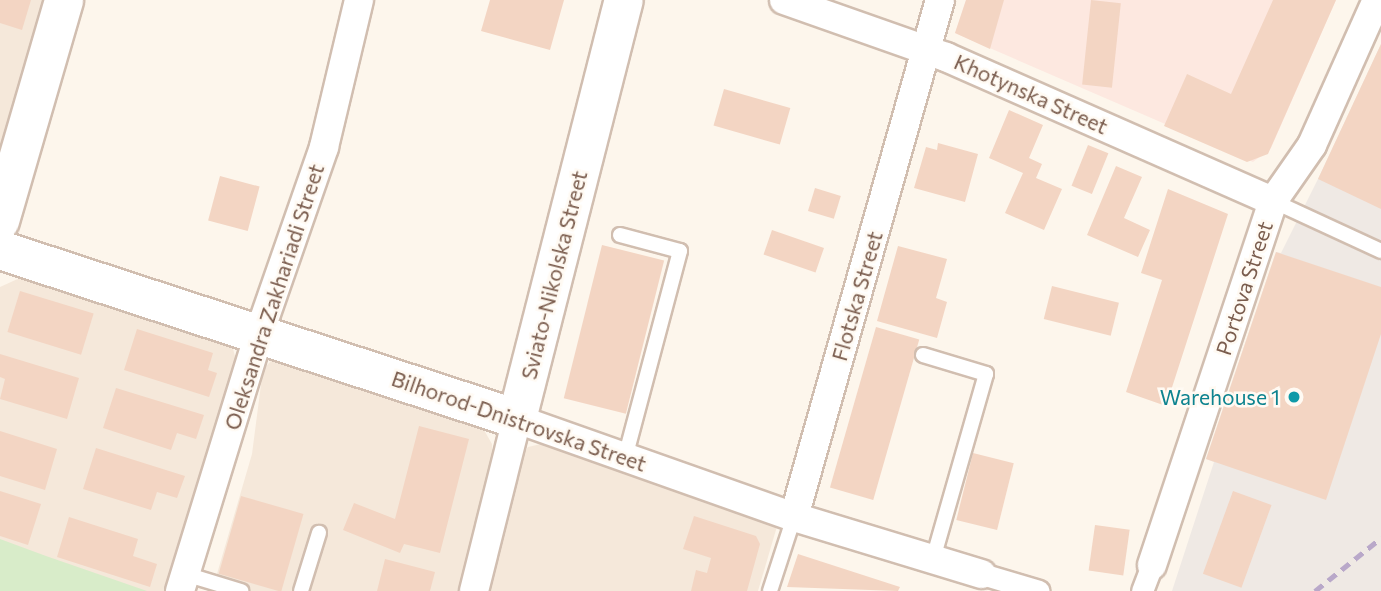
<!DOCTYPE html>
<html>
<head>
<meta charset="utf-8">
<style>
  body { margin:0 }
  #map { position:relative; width:1381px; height:591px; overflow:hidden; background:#fdf6ec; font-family:Commissioner,sans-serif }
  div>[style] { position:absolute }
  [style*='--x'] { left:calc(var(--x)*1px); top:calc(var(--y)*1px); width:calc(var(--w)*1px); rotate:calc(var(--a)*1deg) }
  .residential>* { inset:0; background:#f5e8da }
  .commercial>* { inset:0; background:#fde8e0 }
  .industrial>* { inset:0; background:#efe9e4 }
  .green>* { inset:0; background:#d8ecc9 }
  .building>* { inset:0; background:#f3d5c3; transform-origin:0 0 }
  .roads { filter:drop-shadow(2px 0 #d1beb0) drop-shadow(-2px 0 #d1beb0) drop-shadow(0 2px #d1beb0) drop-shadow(0 -2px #d1beb0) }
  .service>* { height:14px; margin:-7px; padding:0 7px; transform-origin:7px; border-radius:7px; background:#fff }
  .pedestrian>* { height:21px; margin:-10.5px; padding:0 10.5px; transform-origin:10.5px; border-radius:10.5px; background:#fff }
  .minor>* { height:28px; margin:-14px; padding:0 14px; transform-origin:14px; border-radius:14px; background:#fff }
  .secondary>* { height:38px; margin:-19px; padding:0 19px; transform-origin:19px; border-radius:19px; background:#fff }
  .rail>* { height:5px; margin-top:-2.5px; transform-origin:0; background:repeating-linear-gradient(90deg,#b9a8c9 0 10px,transparent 0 17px) }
  .dots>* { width:19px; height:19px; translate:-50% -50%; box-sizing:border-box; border:4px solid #fffaf3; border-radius:50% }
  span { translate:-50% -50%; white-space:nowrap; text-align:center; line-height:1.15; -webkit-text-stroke:5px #fffaf3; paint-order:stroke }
  .street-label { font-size:21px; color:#7a5c4d }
  .culture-label { font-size:21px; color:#0d838f }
  .right { translate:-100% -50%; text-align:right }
</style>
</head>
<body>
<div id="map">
  <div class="residential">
    <i style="clip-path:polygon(0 0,50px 0,0 171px)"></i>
    <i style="clip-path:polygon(22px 277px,232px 345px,236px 360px,167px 591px,0 591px,0 287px)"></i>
    <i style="clip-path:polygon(272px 360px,285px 360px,484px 430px,492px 444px,493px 464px,463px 591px,212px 591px,252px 454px,263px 369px)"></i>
    <i style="clip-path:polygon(541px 444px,778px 523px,758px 591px,480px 591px,501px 541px,522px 456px,528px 447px)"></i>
  </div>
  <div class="commercial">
    <i style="clip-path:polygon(966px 0,1336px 0,1271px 148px,1253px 162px,955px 33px)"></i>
  </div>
  <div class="industrial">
    <i style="clip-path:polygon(1381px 44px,1381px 591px,1172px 591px,1214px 462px,1206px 459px,1276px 252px,1281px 253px,1318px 179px)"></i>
  </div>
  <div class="green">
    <i style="clip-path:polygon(0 539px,46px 556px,147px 591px,0 591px)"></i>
  </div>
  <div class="building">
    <i style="clip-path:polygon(0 0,31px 0,22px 30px,0 23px)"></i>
    <i style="clip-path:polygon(490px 0,564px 0,550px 50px,481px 31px)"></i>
    <i style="clip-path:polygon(966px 0,1004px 0,990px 49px,955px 33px)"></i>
    <i style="left:1091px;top:0;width:30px;height:85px;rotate:6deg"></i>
    <i style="clip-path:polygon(1273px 0,1336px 0,1268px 154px,1247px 162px,1164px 126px,1187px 74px,1231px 94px)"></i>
    <i style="clip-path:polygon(1381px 44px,1381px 209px,1318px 179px)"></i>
    <i style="left:724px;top:89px;width:69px;height:38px;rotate:16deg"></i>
    <i style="clip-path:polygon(1009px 110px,1043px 125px,1029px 158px,1042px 164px,1036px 178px,1062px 189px,1044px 230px,1005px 213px,1023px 173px,989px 158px)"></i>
    <i style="clip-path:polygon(938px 143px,978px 154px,965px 202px,914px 188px,926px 147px,937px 150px)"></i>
    <i style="left:1088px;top:145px;width:22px;height:44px;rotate:22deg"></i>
    <i style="clip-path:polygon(1116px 166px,1142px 177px,1124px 218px,1150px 230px,1138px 257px,1087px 235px)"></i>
    <i style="left:220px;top:176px;width:41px;height:46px;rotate:15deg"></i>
    <i style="left:815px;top:188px;width:27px;height:24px;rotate:17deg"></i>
    <i style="clip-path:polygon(1168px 189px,1228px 214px,1166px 406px,1126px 392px,1162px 280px,1141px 273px)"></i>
    <i style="left:772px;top:230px;width:55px;height:26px;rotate:19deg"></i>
    <i style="left:602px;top:245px;width:64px;height:158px;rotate:14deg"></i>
    <i style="clip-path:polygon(898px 246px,947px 259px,936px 298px,947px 302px,937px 338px,877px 321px)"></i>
    <i style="clip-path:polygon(1276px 252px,1381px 287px,1381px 334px,1326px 500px,1206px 459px)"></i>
    <i style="left:1052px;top:286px;width:69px;height:34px;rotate:14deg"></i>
    <i style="left:20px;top:291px;width:77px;height:43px;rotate:17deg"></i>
    <i style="left:876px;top:327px;width:45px;height:167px;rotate:16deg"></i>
    <i style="clip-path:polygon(137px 329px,213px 353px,208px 370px,217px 373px,209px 397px,124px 370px)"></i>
    <i style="clip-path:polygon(0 354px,79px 378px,67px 419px,0 399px,5px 379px,0 377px)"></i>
    <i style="clip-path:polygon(116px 388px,204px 415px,196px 439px,177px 433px,171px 450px,103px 428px)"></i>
    <i style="clip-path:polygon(419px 426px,469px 439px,440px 553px,404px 544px,400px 553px,343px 530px,354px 503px,395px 519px)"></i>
    <i style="clip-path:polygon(0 431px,57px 449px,45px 490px,0 476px)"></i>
    <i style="clip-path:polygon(96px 448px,185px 476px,177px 498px,157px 492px,151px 510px,83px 489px)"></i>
    <i style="left:973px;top:453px;width:42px;height:69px;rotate:14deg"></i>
    <i style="clip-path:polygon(0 491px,41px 504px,28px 545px,0 536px)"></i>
    <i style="left:1233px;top:491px;width:41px;height:88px;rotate:20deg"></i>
    <i style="left:241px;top:496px;width:65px;height:81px;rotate:16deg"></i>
    <i style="clip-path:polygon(694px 516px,756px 536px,760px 544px,747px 591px,691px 591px,696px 570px,707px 573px,711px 558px,683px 549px)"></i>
    <i style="clip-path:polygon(69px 517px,138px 539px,133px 556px,157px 564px,150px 587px,57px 557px)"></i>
    <i style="left:1095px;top:525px;width:35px;height:46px;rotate:8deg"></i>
    <i style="clip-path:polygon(798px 554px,900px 587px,898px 591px,787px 587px)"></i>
    <i style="clip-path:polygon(385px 559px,435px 572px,430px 591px,377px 591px)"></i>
  </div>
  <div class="roads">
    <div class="service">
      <i style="--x:1273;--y:201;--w:119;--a:24.8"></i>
      <i style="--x:620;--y:235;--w:62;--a:14.9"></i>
      <i style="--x:680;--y:251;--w:213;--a:104.9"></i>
      <i style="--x:923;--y:355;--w:66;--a:16.8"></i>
      <i style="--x:986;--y:374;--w:192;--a:106"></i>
      <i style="--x:185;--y:574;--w:59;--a:16.9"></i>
      <i style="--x:301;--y:591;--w:61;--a:-72.8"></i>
      <i style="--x:770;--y:591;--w:78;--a:-72"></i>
    </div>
    <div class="pedestrian">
      <i style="--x:982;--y:574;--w:59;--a:16.6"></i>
      <i style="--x:1142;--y:591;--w:28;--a:-69"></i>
    </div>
    <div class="minor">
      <i style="--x:784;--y:0;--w:172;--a:19.4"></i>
      <i style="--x:946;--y:57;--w:357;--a:23.8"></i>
      <i style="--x:794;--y:517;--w:537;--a:-74.23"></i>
      <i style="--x:1152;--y:565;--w:384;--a:-71.6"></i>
      <i style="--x:1273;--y:201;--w:68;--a:-55.1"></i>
      <i style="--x:1312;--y:145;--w:159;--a:-65.9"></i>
      <i style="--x:180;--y:591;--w:269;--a:-72.9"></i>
      <i style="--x:259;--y:334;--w:198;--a:-70.8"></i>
      <i style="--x:324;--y:147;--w:151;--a:-76.6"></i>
      <i style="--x:474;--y:591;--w:177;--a:-76"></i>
      <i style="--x:517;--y:419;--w:294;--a:19.5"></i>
      <i style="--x:794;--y:517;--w:196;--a:16.9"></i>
    </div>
    <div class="secondary">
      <i style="--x:0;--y:221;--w:230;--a:-73.8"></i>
      <i style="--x:0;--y:250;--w:544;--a:18.1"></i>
      <i style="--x:517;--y:419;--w:432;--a:-75.7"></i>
    </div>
  </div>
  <div class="rail">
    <i style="--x:1315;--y:591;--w:85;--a:-38.8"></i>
  </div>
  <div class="dots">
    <i style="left:1294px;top:397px;background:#0f9aa8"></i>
  </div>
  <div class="street-label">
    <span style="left:1031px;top:94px;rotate:24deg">Khotynska Street</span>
    <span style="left:554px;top:275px;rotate:-76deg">Sviato-Nikolska Street</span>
    <span style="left:1244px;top:288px;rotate:-72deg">Portova Street</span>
    <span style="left:857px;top:296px;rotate:-74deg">Flotska Street</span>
    <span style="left:274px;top:297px;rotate:-72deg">Oleksandra Zakhariadi Street</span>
    <span style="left:519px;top:421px;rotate:19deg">Bilhorod-Dnistrovska Street</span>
  </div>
  <div class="culture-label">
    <span class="right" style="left:1280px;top:397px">Warehouse 1</span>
  </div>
</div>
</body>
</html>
